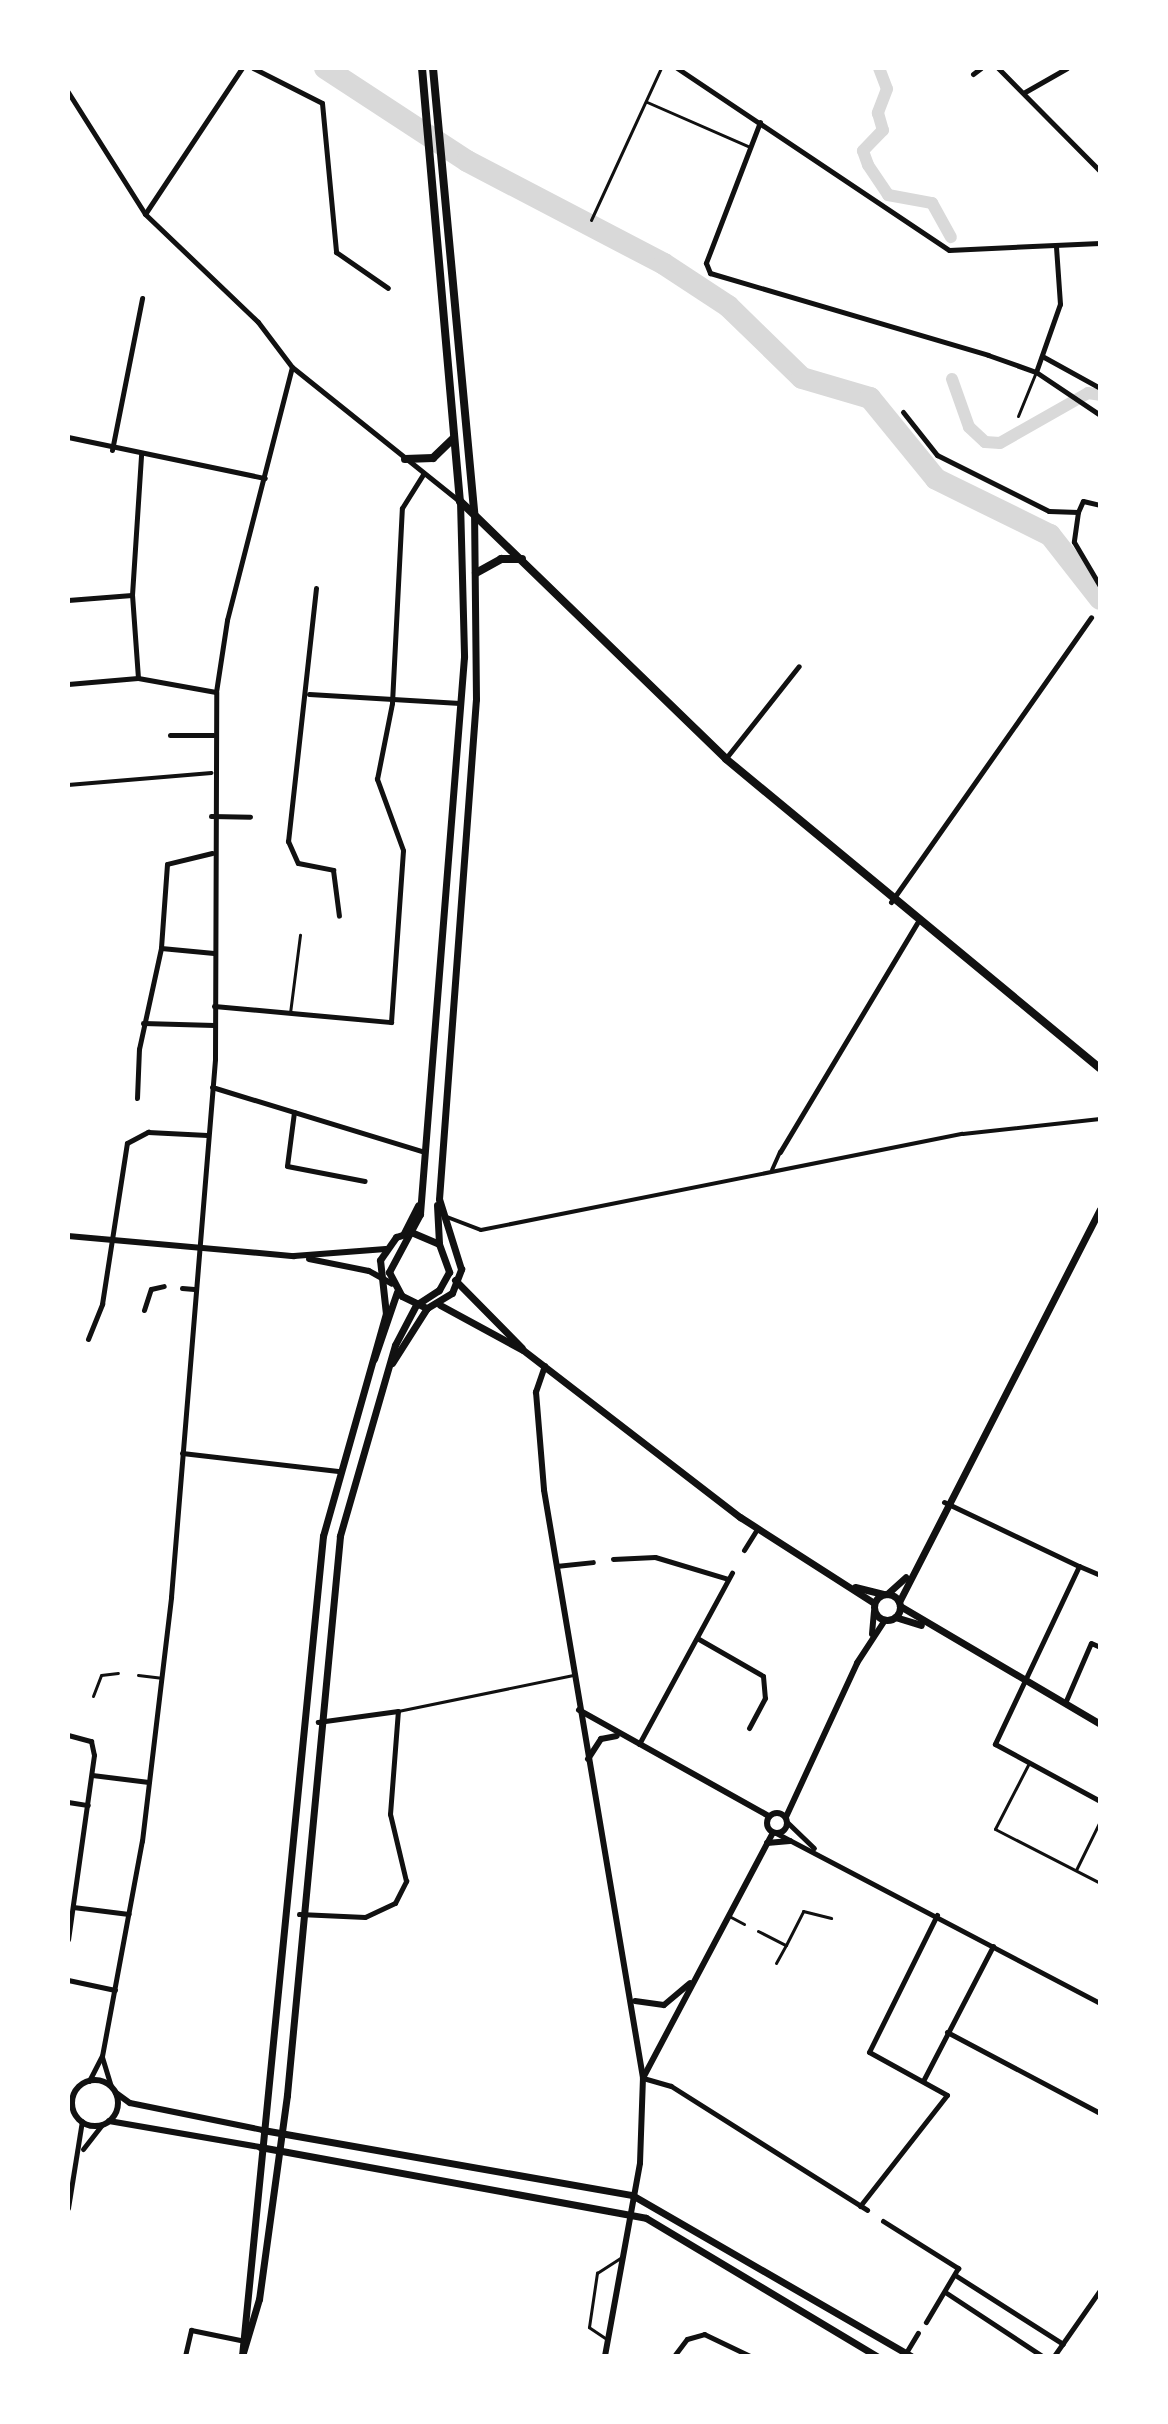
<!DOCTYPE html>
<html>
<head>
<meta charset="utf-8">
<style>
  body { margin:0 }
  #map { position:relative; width:1168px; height:2424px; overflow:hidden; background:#fff; font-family:"Archivo Narrow",sans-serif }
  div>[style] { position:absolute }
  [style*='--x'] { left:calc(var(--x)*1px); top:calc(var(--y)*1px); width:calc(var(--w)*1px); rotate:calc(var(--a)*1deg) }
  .canal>* { height:12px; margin:-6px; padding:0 6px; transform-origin:6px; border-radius:6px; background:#d9d9d9 }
  .river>* { height:22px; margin:-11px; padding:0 11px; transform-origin:11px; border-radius:11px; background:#d9d9d9 }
  .service>* { height:3px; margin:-1.5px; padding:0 1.5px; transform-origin:1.5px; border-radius:1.5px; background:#111 }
  .pedestrian>* { height:4px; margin:-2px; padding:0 2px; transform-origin:2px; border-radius:2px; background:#111 }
  .minor>* { height:5px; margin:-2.5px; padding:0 2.5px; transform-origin:2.5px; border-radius:2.5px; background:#111 }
  .tertiary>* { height:6px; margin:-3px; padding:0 3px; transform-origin:3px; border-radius:3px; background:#111 }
  .tertiary>.ring { margin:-3px; padding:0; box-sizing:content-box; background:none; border:6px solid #111; border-radius:50% }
  .secondary>* { height:7px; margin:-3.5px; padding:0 3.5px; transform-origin:3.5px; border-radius:3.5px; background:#111 }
  .secondary>.ring { margin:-3.5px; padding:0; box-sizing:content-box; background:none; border:7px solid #111; border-radius:50% }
  .primary>* { height:8px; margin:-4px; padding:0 4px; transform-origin:4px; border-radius:4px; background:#111 }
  span { translate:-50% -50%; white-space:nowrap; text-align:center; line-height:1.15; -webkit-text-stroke:7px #fff; paint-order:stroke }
  .frame { position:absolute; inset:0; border:70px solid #fff; pointer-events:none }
</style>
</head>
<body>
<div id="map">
  <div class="canal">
    <i style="--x:879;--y:68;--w:22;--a:69"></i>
    <i style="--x:887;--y:89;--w:26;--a:111"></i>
    <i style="--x:878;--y:113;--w:18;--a:74"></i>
    <i style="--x:883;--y:130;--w:29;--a:134"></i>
    <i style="--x:863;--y:151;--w:15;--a:70"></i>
    <i style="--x:868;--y:165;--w:36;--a:56"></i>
    <i style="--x:888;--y:195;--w:45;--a:10.3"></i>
    <i style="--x:932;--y:203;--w:39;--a:61"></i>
    <i style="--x:952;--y:379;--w:51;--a:70.5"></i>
    <i style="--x:969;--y:427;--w:22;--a:43"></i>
    <i style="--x:985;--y:442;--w:15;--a:4"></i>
    <i style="--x:1000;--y:443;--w:101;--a:-29.6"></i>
    <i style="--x:1088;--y:393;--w:12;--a:9"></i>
  </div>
  <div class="river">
    <i style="--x:325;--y:68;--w:170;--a:33.2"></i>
    <i style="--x:467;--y:161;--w:222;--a:27.6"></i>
    <i style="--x:664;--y:264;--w:77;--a:33.3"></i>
    <i style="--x:728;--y:306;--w:103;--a:44.2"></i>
    <i style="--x:802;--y:378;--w:71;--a:16.4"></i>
    <i style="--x:870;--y:398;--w:104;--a:50.8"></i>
    <i style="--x:936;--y:479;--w:127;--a:26.2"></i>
    <i style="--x:1050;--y:535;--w:81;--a:52"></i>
  </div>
  <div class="service">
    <i style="--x:647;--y:102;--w:112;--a:23.6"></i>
    <i style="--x:591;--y:220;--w:167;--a:-65.3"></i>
    <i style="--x:1018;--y:416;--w:48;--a:-67.8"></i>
    <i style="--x:290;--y:1013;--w:79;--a:-82.7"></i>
    <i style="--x:138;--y:1675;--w:23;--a:7"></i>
    <i style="--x:93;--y:1696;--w:22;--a:-69"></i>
    <i style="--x:101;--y:1675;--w:17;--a:-7"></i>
    <i style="--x:398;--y:1711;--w:180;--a:-11.6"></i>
    <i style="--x:1029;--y:1763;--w:74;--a:117.3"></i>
    <i style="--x:995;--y:1829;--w:118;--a:27.2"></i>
    <i style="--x:1076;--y:1870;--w:55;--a:-63.9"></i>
    <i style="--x:729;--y:1916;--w:17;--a:28"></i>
    <i style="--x:758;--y:1931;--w:31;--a:27"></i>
    <i style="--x:786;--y:1945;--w:38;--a:-63"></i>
    <i style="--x:803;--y:1911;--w:29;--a:14"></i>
    <i style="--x:776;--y:1963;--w:21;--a:-61"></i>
    <i style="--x:608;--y:2340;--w:23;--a:-146"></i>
    <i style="--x:589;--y:2327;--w:55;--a:-81.6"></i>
    <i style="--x:597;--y:2273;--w:30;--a:-33"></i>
  </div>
  <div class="pedestrian">
    <i style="--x:68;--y:785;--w:144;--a:-4.8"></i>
    <i style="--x:772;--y:1170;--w:20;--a:-66"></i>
    <i style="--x:447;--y:1217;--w:36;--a:21"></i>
    <i style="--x:481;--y:1230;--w:491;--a:-11.3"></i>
    <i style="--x:963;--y:1134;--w:138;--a:-6.2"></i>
  </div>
  <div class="minor">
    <i style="--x:253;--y:68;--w:77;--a:26.9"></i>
    <i style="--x:322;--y:103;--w:150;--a:84.6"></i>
    <i style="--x:336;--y:252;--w:63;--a:34.7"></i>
    <i style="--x:677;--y:68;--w:327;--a:33.8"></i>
    <i style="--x:949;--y:250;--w:151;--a:-2.7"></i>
    <i style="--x:998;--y:68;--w:145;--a:45.3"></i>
    <i style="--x:973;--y:74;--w:10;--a:-37"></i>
    <i style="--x:68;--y:92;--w:144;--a:57.7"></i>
    <i style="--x:145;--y:214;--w:156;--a:43.7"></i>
    <i style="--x:258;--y:322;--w:56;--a:52.9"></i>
    <i style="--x:292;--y:367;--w:213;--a:38.7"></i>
    <i style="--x:1025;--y:92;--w:48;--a:-29.7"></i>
    <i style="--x:760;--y:122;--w:151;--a:111"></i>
    <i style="--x:706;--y:263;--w:11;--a:68"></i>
    <i style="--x:710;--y:273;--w:290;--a:16.4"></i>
    <i style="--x:988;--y:355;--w:51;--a:19.5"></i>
    <i style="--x:1036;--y:372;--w:77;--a:33.9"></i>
    <i style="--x:145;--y:214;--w:175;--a:-56.4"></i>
    <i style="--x:1042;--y:356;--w:66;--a:28.9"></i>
    <i style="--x:1036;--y:372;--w:72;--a:-70.6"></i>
    <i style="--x:1060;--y:304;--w:57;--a:-94"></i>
    <i style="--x:903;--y:412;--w:55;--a:51.7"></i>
    <i style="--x:937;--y:455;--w:125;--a:26.6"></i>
    <i style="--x:1049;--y:511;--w:29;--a:2"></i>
    <i style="--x:1078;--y:512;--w:30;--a:98"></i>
    <i style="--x:1074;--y:542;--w:51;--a:59.4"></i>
    <i style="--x:68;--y:437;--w:201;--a:11.8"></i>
    <i style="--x:112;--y:450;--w:155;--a:-78.8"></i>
    <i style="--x:1078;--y:512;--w:12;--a:-66"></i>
    <i style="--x:1083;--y:501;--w:17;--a:13"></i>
    <i style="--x:316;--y:588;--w:255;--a:96.3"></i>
    <i style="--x:288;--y:841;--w:24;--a:66"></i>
    <i style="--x:298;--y:863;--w:36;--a:11"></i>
    <i style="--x:333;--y:870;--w:46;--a:82.6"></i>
    <i style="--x:68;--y:600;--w:64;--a:-4.5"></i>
    <i style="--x:138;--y:678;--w:83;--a:-94.1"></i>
    <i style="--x:132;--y:595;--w:141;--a:-86.3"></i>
    <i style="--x:68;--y:684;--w:70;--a:-4.9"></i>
    <i style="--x:138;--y:678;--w:79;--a:10.2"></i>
    <i style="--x:309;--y:694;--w:151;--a:3.4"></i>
    <i style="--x:170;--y:735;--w:43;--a:0"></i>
    <i style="--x:726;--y:758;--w:117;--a:-51.6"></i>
    <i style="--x:211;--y:816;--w:39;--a:1"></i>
    <i style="--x:212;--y:853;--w:46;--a:166.3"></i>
    <i style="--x:167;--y:864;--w:84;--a:94.1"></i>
    <i style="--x:161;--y:948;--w:53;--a:5.4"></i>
    <i style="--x:891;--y:902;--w:348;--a:-54.9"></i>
    <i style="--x:214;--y:1006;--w:178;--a:5.2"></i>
    <i style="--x:391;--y:1022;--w:172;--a:-86"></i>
    <i style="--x:403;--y:850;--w:76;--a:-110.1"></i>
    <i style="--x:377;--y:779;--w:77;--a:-78.8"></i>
    <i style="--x:392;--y:703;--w:195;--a:-87.1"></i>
    <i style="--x:402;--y:508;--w:40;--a:-58"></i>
    <i style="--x:143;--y:1023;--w:71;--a:1.6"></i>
    <i style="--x:212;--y:1087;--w:222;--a:17"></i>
    <i style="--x:137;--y:1098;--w:49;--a:-87.7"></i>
    <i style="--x:139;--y:1049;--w:103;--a:-77.7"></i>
    <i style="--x:294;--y:1112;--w:54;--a:97.4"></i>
    <i style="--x:287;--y:1166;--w:79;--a:10.9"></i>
    <i style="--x:780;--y:1152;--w:267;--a:-59.1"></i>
    <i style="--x:182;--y:1288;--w:12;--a:5"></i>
    <i style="--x:144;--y:1310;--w:22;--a:-72"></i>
    <i style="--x:151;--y:1289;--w:13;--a:-13"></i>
    <i style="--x:88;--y:1339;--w:38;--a:-68"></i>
    <i style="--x:102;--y:1304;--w:163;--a:-81.2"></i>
    <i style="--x:127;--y:1143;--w:24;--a:-28"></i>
    <i style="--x:148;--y:1132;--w:59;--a:2.9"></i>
    <i style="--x:182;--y:1453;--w:157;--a:6.6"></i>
    <i style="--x:944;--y:1502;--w:149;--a:25.4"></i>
    <i style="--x:1079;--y:1566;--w:197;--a:115.3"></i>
    <i style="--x:995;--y:1744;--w:119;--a:28.5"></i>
    <i style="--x:744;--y:1550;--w:25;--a:-58"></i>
    <i style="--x:613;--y:1559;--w:42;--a:-2.7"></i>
    <i style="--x:655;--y:1557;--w:76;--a:16.8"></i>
    <i style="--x:556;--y:1566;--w:37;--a:-6"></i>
    <i style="--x:1079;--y:1566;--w:23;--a:23"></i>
    <i style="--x:697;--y:1638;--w:76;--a:29.9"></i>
    <i style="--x:763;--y:1676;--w:22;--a:85"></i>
    <i style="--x:765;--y:1698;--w:34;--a:118"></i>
    <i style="--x:1065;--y:1703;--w:65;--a:-66.6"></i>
    <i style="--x:1091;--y:1643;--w:10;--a:24"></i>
    <i style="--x:68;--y:1735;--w:24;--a:15"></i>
    <i style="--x:91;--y:1741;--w:14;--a:78"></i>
    <i style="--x:94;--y:1755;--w:186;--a:98"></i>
    <i style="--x:639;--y:1744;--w:195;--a:-61.5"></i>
    <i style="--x:92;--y:1775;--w:57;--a:7"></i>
    <i style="--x:68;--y:1802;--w:20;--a:9"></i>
    <i style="--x:788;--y:1823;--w:36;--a:44"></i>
    <i style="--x:776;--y:1833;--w:366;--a:27.7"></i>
    <i style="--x:73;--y:1907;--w:56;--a:7.1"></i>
    <i style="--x:299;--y:1914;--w:66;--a:2.6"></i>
    <i style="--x:365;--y:1917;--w:33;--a:-25"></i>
    <i style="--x:395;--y:1903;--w:25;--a:-63"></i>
    <i style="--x:406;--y:1881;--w:69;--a:-103.4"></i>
    <i style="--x:390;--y:1814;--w:103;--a:-85.6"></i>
    <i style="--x:398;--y:1711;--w:81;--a:172.2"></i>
    <i style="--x:68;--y:1980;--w:48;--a:12"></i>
    <i style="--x:947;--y:2032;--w:173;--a:27.9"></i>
    <i style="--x:102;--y:2057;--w:31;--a:73"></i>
    <i style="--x:643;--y:2078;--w:29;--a:16"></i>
    <i style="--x:671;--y:2086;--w:232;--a:32.3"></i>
    <i style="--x:89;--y:2081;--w:28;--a:-63"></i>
    <i style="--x:102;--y:2056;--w:219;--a:-79.5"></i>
    <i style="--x:142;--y:1841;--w:246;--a:-83.2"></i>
    <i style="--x:171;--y:1597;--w:540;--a:-85.32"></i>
    <i style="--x:215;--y:1059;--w:367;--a:-89.8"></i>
    <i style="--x:216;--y:692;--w:73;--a:-81.3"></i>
    <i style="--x:227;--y:620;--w:261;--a:-75.6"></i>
    <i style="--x:923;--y:2081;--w:152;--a:-62.6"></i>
    <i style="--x:83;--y:2149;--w:31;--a:-52"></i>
    <i style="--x:860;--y:2206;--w:141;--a:-51.9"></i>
    <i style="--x:947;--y:2095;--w:89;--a:-151.1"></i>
    <i style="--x:869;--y:2052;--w:153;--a:-63.6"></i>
    <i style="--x:68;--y:2208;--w:88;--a:-80.9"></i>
    <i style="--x:883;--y:2221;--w:89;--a:32.1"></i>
    <i style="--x:958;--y:2268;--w:63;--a:120.7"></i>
    <i style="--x:955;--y:2275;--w:128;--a:32.6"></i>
    <i style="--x:945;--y:2292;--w:116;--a:33.4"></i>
    <i style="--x:185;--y:2356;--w:27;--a:-77"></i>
    <i style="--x:191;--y:2330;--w:50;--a:11.5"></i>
    <i style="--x:674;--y:2356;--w:21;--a:-53"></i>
    <i style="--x:687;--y:2339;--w:18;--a:-16"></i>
    <i style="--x:704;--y:2334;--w:51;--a:25.6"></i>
    <i style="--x:904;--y:2356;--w:27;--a:-59"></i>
    <i style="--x:1054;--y:2356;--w:80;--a:-55.1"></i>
  </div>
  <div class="tertiary">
    <i style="--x:68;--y:1236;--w:227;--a:5.1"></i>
    <i style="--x:294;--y:1256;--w:92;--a:-4.4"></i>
    <i style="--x:309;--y:1259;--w:61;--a:11.3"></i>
    <i style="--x:369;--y:1271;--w:26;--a:29"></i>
    <i style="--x:545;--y:1366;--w:28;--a:109"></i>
    <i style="--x:536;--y:1392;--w:98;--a:85.3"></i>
    <i style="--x:544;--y:1490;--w:596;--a:80.44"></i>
    <i style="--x:872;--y:1634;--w:22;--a:-85"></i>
    <i style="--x:579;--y:1710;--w:218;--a:29.2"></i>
    <i style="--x:588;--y:1759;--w:24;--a:-57"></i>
    <i style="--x:601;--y:1739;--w:16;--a:-11"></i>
    <i class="ring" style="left:767px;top:1813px;width:14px;height:14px"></i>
    <i style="--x:786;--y:1817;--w:170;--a:-65.2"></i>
    <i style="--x:857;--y:1663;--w:51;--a:-56.9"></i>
    <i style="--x:767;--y:1843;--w:23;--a:-5"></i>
    <i style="--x:635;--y:2001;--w:29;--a:8"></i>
    <i style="--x:664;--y:2005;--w:34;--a:-40"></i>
    <i class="ring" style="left:72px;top:2080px;width:40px;height:40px"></i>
    <i style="--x:116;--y:2093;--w:17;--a:36"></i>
    <i style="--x:130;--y:2103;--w:136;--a:11.5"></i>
    <i style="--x:109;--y:2121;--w:153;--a:9.8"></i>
    <i style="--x:605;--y:2356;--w:196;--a:-79.7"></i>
    <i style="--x:640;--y:2163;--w:85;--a:-88"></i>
    <i style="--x:643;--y:2078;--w:278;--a:-62.1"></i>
  </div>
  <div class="secondary">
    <i style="--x:460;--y:501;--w:156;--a:88.5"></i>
    <i style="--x:464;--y:657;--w:559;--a:94.52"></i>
    <i style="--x:420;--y:1214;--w:66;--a:118.1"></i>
    <i style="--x:389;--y:1272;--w:27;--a:62"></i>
    <i style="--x:402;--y:1296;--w:28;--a:26"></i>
    <i style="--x:427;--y:1308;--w:29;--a:-31"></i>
    <i style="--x:452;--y:1293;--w:26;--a:-69"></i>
    <i style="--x:461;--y:1269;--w:73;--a:-107.4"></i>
    <i style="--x:439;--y:1199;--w:501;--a:-85.77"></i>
    <i style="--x:476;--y:699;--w:186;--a:-90.6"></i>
    <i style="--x:437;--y:1205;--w:39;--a:87"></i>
    <i style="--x:411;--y:1232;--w:30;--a:23"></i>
    <i style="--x:439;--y:1244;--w:30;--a:70"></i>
    <i style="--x:449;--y:1272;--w:21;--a:119"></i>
    <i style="--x:439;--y:1290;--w:27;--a:147"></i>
    <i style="--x:416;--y:1305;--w:45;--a:117.7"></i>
    <i style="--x:395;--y:1345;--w:199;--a:106.1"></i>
    <i style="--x:340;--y:1536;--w:562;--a:95.42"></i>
    <i style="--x:287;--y:2095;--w:206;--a:97.8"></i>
    <i style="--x:259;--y:2299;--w:59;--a:106.6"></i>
    <i style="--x:242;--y:2356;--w:824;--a:-84.36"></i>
    <i style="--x:323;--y:1536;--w:231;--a:-74.2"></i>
    <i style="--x:386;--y:1314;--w:54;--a:-96.3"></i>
    <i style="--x:380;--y:1260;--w:28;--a:-55"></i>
    <i style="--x:396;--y:1237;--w:16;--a:-18"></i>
    <i style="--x:404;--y:1233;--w:31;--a:-63"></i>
    <i style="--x:455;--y:1280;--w:95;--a:45.4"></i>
    <i style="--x:440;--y:1305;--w:94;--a:28.5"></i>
    <i style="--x:523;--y:1350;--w:274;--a:37.6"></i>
    <i style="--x:740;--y:1517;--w:159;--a:32.7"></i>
    <i style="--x:374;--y:1359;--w:71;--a:-71.1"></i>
    <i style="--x:392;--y:1363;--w:65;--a:-57.5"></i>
    <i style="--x:855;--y:1587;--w:29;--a:14"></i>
    <i class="ring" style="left:874px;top:1594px;width:19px;height:19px"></i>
    <i style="--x:887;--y:1594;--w:25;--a:-42"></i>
    <i style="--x:899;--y:1602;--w:441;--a:-62.9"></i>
    <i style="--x:900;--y:1606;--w:232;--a:30.5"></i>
    <i style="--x:895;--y:1617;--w:27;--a:17"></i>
    <i style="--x:263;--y:2130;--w:375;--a:10"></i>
    <i style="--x:632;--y:2195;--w:322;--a:30"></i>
    <i style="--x:260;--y:2147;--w:392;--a:10.4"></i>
    <i style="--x:646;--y:2218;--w:269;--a:30.9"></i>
  </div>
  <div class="primary">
    <i style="--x:422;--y:68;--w:435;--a:85"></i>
    <i style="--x:460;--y:501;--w:371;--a:44.1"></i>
    <i style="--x:726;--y:759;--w:485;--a:39.6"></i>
    <i style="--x:433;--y:68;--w:447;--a:84.7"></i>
    <i style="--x:405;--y:459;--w:28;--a:-2"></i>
    <i style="--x:433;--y:458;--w:29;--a:-44"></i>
    <i style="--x:476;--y:573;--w:29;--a:-29"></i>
    <i style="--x:501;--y:559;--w:21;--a:0"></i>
  </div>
  <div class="frame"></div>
</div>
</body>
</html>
